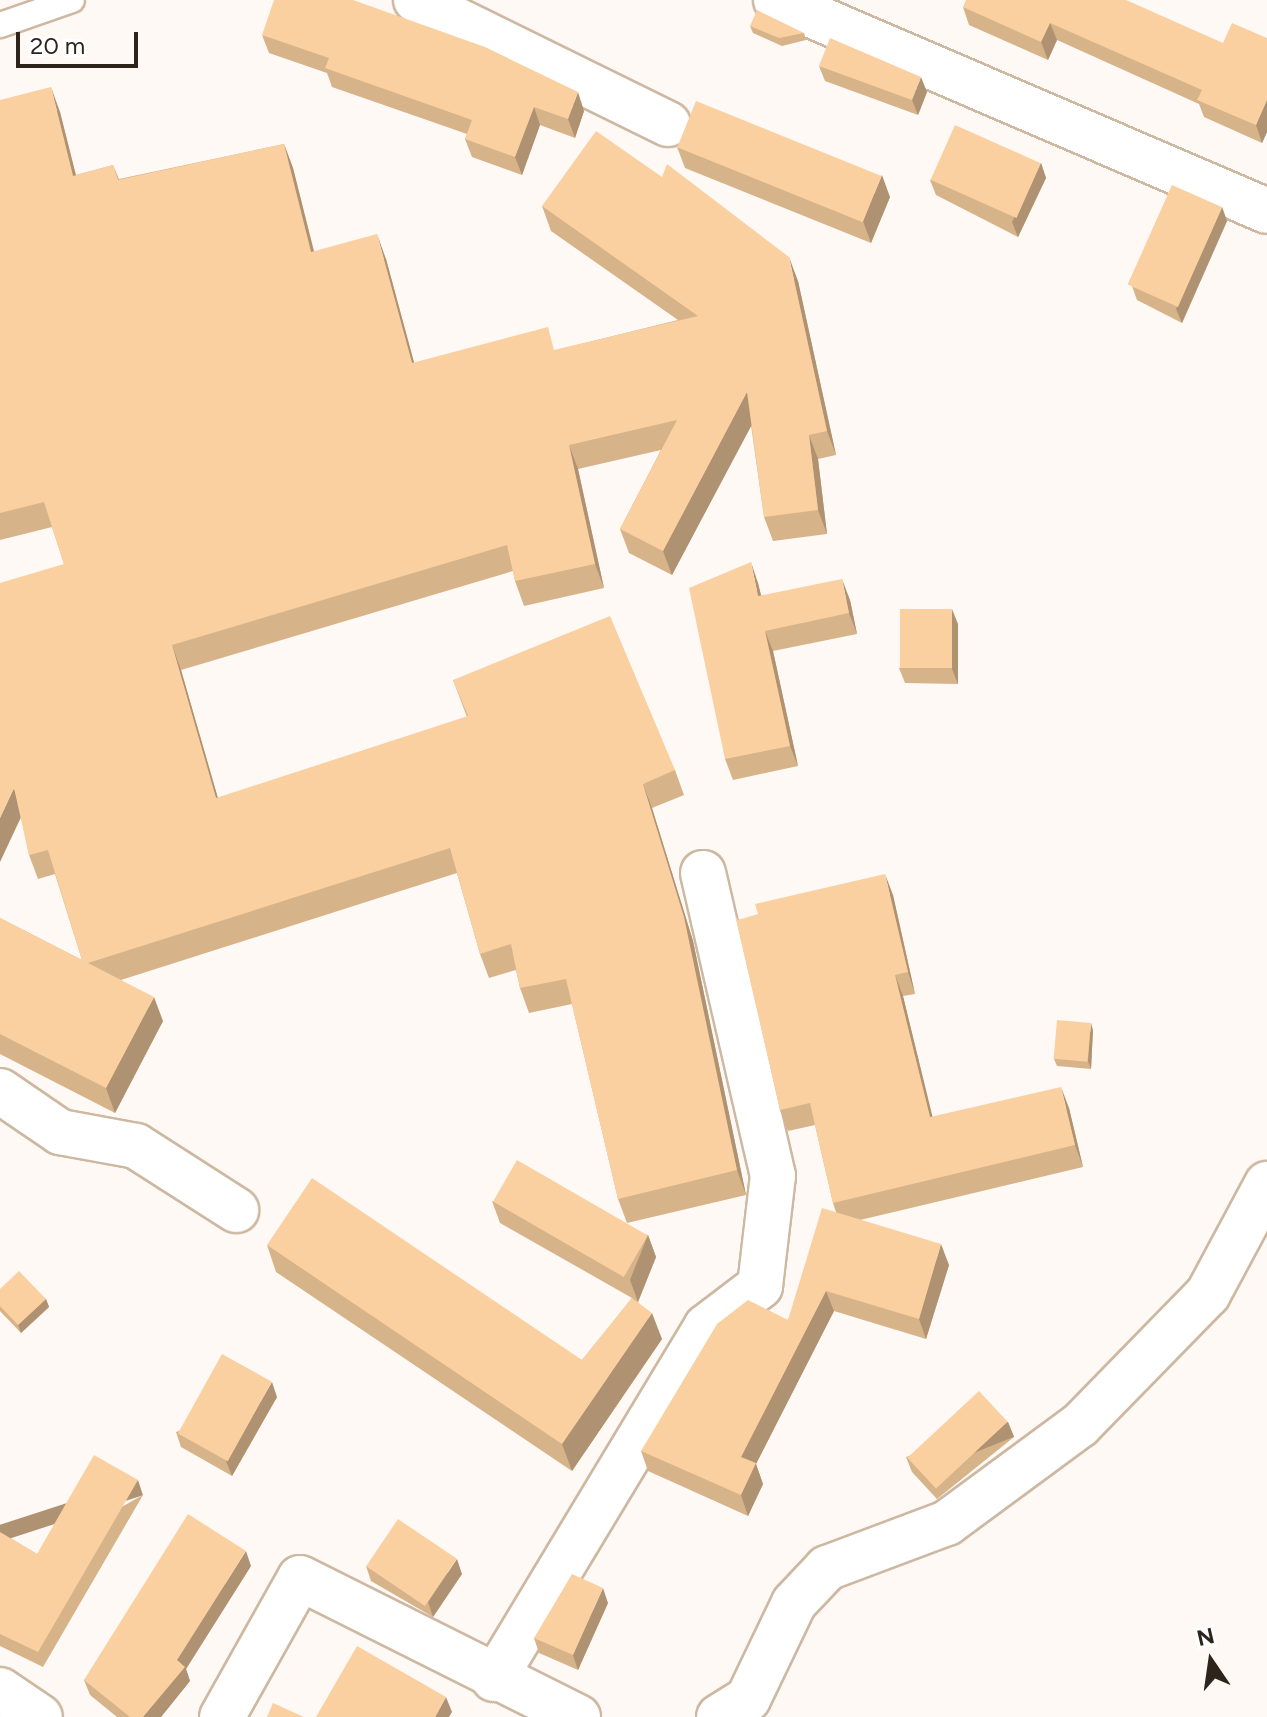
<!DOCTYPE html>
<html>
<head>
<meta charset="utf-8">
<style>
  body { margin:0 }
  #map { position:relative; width:1267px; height:1717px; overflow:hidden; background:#fef9f5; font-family:Figtree,sans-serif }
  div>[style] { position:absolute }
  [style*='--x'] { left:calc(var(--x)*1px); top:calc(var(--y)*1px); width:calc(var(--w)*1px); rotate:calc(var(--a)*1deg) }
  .roads { filter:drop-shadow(2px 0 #cdb8a2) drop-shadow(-2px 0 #cdb8a2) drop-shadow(0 2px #cdb8a2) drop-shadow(0 -2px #cdb8a2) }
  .service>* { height:24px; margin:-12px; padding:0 12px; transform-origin:12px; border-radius:12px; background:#fff }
  .minor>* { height:44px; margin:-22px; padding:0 22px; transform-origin:22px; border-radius:22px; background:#fff }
  .wall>* { inset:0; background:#d7b38a }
  .shaded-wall>* { inset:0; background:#af9271; transform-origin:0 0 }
  .building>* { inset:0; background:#fad0a1; transform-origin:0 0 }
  span { translate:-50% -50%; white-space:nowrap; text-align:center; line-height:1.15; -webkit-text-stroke:6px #fff; paint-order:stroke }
  .north { position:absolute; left:1171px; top:1621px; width:80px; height:80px; -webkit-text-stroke:6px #fff; paint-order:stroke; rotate:347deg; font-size:22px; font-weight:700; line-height:32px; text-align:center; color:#2d251c }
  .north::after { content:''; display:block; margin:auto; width:28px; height:36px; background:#2d251c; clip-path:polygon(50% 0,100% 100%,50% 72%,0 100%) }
  .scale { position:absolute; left:16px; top:32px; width:122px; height:36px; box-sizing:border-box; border:4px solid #2d251c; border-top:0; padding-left:10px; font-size:24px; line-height:28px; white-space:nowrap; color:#2d251c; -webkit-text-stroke:6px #fff; paint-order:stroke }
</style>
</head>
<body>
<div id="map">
  <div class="roads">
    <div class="service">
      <i style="--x:0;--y:25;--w:76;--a:-19.1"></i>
    </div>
    <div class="minor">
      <i style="--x:416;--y:0;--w:281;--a:26.2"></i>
      <i style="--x:776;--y:0;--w:534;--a:23.25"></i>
      <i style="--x:0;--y:1091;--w:73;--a:34.3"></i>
      <i style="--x:60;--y:1132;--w:77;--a:10.4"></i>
      <i style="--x:136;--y:1146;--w:119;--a:32.6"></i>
      <i style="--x:494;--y:1679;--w:411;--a:-58.9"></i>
      <i style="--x:706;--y:1327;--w:68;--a:-37.2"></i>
      <i style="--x:760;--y:1286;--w:111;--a:-83.3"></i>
      <i style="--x:773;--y:1176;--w:311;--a:-103"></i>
      <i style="--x:0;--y:1690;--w:48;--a:34"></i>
      <i style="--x:222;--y:1717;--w:159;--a:-60.7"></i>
      <i style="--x:300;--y:1578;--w:311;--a:26.6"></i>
      <i style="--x:719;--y:1717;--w:34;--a:-32"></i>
      <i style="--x:748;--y:1699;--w:106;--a:-64.4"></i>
      <i style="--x:794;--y:1603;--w:48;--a:-46.7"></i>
      <i style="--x:827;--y:1568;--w:128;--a:-20.6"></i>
      <i style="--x:947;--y:1523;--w:165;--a:-36.4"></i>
      <i style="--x:1080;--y:1425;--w:183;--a:-45.7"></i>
      <i style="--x:1208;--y:1294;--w:125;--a:-61.8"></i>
    </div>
  </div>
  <div class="wall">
    <i style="clip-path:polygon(963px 7px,1223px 43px,1267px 38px,1267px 132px,1262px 143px,1204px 117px,1199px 104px,1057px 40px,1048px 60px,969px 25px)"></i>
    <i style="clip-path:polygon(750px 26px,804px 33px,806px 40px,782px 46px,753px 33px)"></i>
    <i style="clip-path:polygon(262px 35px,584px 111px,575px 138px,540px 125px,522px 175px,472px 157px,465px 139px,467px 134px,332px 87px,327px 73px,269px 53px)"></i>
    <i style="clip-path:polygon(819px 66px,927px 92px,918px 115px,825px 81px)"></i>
    <i style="clip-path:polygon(0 100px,60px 112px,76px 175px,113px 165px,119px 179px,284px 144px,293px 168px,314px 251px,386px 259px,414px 363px,556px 350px,678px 320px,551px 231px,542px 206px,798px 281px,836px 455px,818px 459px,827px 534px,773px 541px,764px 517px,751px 425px,672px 575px,629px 553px,620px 529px,661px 450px,578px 469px,604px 588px,524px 606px,515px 581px,513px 571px,181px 670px,218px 798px,467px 717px,453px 680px,675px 770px,684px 795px,652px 808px,693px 941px,746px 1195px,627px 1223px,618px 1199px,572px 1004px,529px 1013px,520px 988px,516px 970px,489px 978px,480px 954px,457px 873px,121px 980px,163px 1021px,115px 1113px,0 1054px,0 918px,82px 960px,55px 874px,38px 879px,29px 855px,21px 817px,64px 564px,52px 527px,0 540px)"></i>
    <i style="clip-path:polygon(677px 147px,890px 197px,871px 243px,685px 168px)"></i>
    <i style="clip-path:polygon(1041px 163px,1046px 178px,1018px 237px,936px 195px,930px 180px)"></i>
    <i style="clip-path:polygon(1222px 207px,1227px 221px,1182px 323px,1137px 300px,1132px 286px)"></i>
    <i style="clip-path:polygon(758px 583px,761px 595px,850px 600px,857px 634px,773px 651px,798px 766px,733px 780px,725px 759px)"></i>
    <i style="clip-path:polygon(958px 624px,958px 684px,905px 683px,899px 668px)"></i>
    <i style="clip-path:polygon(893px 895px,915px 994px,903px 996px,932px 1117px,1069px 1108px,1083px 1167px,860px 1220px,949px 1265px,926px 1339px,834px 1311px,756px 1464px,763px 1484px,748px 1516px,648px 1471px,641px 1451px,788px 1320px,836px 1212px,833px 1203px,815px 1125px,788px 1131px,780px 1110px,738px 920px)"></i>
    <i style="clip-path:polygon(1093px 1030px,1091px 1069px,1057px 1066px,1054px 1059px)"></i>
    <i style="clip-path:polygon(492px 1201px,648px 1235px,656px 1257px,638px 1302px,662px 1339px,572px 1471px,276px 1272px,267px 1245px,582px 1360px,632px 1298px,500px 1223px)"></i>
    <i style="clip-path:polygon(0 1289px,46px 1299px,49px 1307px,21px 1333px,0 1311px)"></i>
    <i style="clip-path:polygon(277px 1397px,232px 1476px,181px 1447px,176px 1432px)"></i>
    <i style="clip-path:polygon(1008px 1422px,1014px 1437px,937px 1499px,912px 1472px,906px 1457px)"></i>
    <i style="clip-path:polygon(143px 1495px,43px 1667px,0 1646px,0 1532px,37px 1554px)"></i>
    <i style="clip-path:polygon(251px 1566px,186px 1669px,190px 1681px,161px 1717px,117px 1717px,90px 1695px,84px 1680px)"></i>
    <i style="clip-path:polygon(366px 1566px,462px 1574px,433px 1617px,371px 1581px)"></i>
    <i style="clip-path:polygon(608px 1603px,578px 1670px,539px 1653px,534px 1638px)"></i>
  </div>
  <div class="shaded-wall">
    <i style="clip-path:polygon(1050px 23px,1057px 40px,1048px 60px,1041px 42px)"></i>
    <i style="clip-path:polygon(921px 77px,927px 92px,918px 115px,912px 100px)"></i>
    <i style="clip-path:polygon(51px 87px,60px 112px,82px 200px,73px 176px)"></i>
    <i style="clip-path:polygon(578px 92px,584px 111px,575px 138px,568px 119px)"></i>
    <i style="clip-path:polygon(1267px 100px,1267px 132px,1262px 143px,1256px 125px)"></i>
    <i style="clip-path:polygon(534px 107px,540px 125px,522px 175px,515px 157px)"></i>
    <i style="clip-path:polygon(284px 144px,293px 168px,320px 276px,311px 252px)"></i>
    <i style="clip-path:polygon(1041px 163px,1046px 178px,1018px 237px,1012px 222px)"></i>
    <i style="clip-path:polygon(882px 175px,890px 197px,871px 243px,863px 221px)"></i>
    <i style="clip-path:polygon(1222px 207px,1227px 221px,1182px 323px,1176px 309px)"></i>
    <i style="clip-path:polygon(377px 234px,386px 259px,421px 388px,412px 363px)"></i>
    <i style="clip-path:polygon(789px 257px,798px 281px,836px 455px,827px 431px)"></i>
    <i style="clip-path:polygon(747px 392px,756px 417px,672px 575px,663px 551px)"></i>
    <i style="clip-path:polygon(809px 435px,818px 459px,827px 534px,818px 510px)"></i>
    <i style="clip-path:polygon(569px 445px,578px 469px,604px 588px,595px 564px)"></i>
    <i style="clip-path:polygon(751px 562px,758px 583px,766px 616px,758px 596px)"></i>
    <i style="clip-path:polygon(842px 579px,850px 600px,857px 634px,849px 613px)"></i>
    <i style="clip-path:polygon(952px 609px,958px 624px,958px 684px,952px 669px)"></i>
    <i style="clip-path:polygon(765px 631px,773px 651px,798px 766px,790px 746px)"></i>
    <i style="clip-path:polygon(172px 645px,181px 670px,225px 823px,216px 798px)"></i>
    <i style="clip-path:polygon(643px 784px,652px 808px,693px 941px,746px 1195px,737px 1170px)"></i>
    <i style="clip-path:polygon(14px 788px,23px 813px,0 862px,0 818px)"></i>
    <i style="clip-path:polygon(885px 874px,893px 895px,915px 994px,908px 972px)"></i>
    <i style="clip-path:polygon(895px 975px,903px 996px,938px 1139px,930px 1117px)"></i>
    <i style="clip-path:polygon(154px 997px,163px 1021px,115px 1113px,106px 1088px)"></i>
    <i style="clip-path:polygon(1091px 1023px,1093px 1030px,1091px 1069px,1088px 1061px)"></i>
    <i style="clip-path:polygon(1061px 1087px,1069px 1108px,1083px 1167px,1075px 1145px)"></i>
    <i style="clip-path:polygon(648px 1235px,656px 1257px,638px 1302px,630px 1280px)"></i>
    <i style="clip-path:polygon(941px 1244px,949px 1265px,926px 1339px,919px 1319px)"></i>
    <i style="clip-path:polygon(826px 1291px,834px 1311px,756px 1464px,763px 1484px,748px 1516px,741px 1495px,741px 1457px)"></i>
    <i style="clip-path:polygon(46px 1299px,49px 1307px,21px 1333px,18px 1325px)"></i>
    <i style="clip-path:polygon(652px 1313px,662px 1339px,572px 1471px,562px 1444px)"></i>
    <i style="clip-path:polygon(272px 1382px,277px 1397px,232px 1476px,226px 1461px)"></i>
    <i style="left:1008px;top:1422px;width:16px;height:98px;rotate:68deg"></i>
    <i style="left:138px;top:1480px;width:16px;height:199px;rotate:72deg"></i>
    <i style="clip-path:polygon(246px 1551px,251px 1566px,186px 1669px,190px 1681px,161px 1717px,143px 1717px,177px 1660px)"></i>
    <i style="clip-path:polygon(457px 1559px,462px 1574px,433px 1617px,428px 1602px)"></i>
    <i style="clip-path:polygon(603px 1588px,608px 1603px,578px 1670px,573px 1655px)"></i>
    <i style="clip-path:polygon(446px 1697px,452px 1712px,449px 1717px,435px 1717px)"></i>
  </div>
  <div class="building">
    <i style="clip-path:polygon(274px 0,353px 0,485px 47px,578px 92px,568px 119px,534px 107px,515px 157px,465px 139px,472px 120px,325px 68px,329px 58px,262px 35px)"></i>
    <i style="clip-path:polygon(966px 0,1126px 0,1223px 43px,1232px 23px,1267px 38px,1267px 100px,1256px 125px,1197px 100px,1202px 90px,1050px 23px,1041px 42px,963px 7px)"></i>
    <i style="clip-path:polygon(757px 10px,804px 33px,779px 38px,750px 26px)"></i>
    <i style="clip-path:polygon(830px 38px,921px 77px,912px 100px,819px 66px)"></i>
    <i style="clip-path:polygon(51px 87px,73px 176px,113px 165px,118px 180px,284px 144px,311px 252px,377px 234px,412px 363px,548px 327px,554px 350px,698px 316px,542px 206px,596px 131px,662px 177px,667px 164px,789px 257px,827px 431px,809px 435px,818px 510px,764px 517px,747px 392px,663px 551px,620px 529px,677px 420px,569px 445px,595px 564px,515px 581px,507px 545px,172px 645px,216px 798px,468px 716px,453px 680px,610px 616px,675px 770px,643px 784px,684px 917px,737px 1170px,618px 1199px,566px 979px,520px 988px,511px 944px,480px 954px,450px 848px,88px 963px,154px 997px,106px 1088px,0 1034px,0 918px,82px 960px,48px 850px,29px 855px,14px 788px,0 818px,0 583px,64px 564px,44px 502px,0 513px,0 100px)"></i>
    <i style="left:696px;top:101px;width:200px;height:50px;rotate:22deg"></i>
    <i style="left:955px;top:125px;width:94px;height:60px;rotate:24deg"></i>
    <i style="left:1172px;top:185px;width:55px;height:109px;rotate:24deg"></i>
    <i style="clip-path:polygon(751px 562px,758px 596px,842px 579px,849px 613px,765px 631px,790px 746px,725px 759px,689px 588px)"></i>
    <i style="left:900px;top:609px;width:52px;height:59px"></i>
    <i style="clip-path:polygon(885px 874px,908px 972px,895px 975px,930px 1117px,1061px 1087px,1075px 1145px,833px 1203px,810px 1103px,780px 1110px,735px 915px,738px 920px,758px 914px,755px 904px)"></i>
    <i style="left:1057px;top:1020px;width:34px;height:39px;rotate:5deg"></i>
    <i style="left:517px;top:1160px;width:151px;height:48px;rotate:30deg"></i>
    <i style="clip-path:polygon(312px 1178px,582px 1360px,632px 1298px,652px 1313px,562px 1444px,267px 1245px)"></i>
    <i style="clip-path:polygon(822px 1208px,941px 1244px,919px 1319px,826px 1291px,741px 1457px,756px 1463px,741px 1495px,641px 1451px,717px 1324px,748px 1300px,788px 1320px)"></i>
    <i style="clip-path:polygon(19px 1271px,46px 1299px,18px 1325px,0 1306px,0 1289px)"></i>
    <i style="left:222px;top:1354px;width:57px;height:91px;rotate:29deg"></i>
    <i style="left:979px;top:1391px;width:42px;height:98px;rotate:47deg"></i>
    <i style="clip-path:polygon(94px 1455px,138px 1480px,38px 1652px,0 1634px,0 1532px,37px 1554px)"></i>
    <i style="clip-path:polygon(188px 1514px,246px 1551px,177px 1660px,185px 1667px,143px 1717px,130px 1717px,84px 1680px)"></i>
    <i style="left:398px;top:1519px;width:71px;height:57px;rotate:34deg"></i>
    <i style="clip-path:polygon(572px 1574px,603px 1588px,573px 1655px,534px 1638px)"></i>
    <i style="clip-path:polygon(357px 1646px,446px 1697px,435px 1717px,316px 1717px)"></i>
    <i style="clip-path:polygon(273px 1703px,304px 1717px,267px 1717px)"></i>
  </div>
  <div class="north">N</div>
  <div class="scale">20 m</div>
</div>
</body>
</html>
